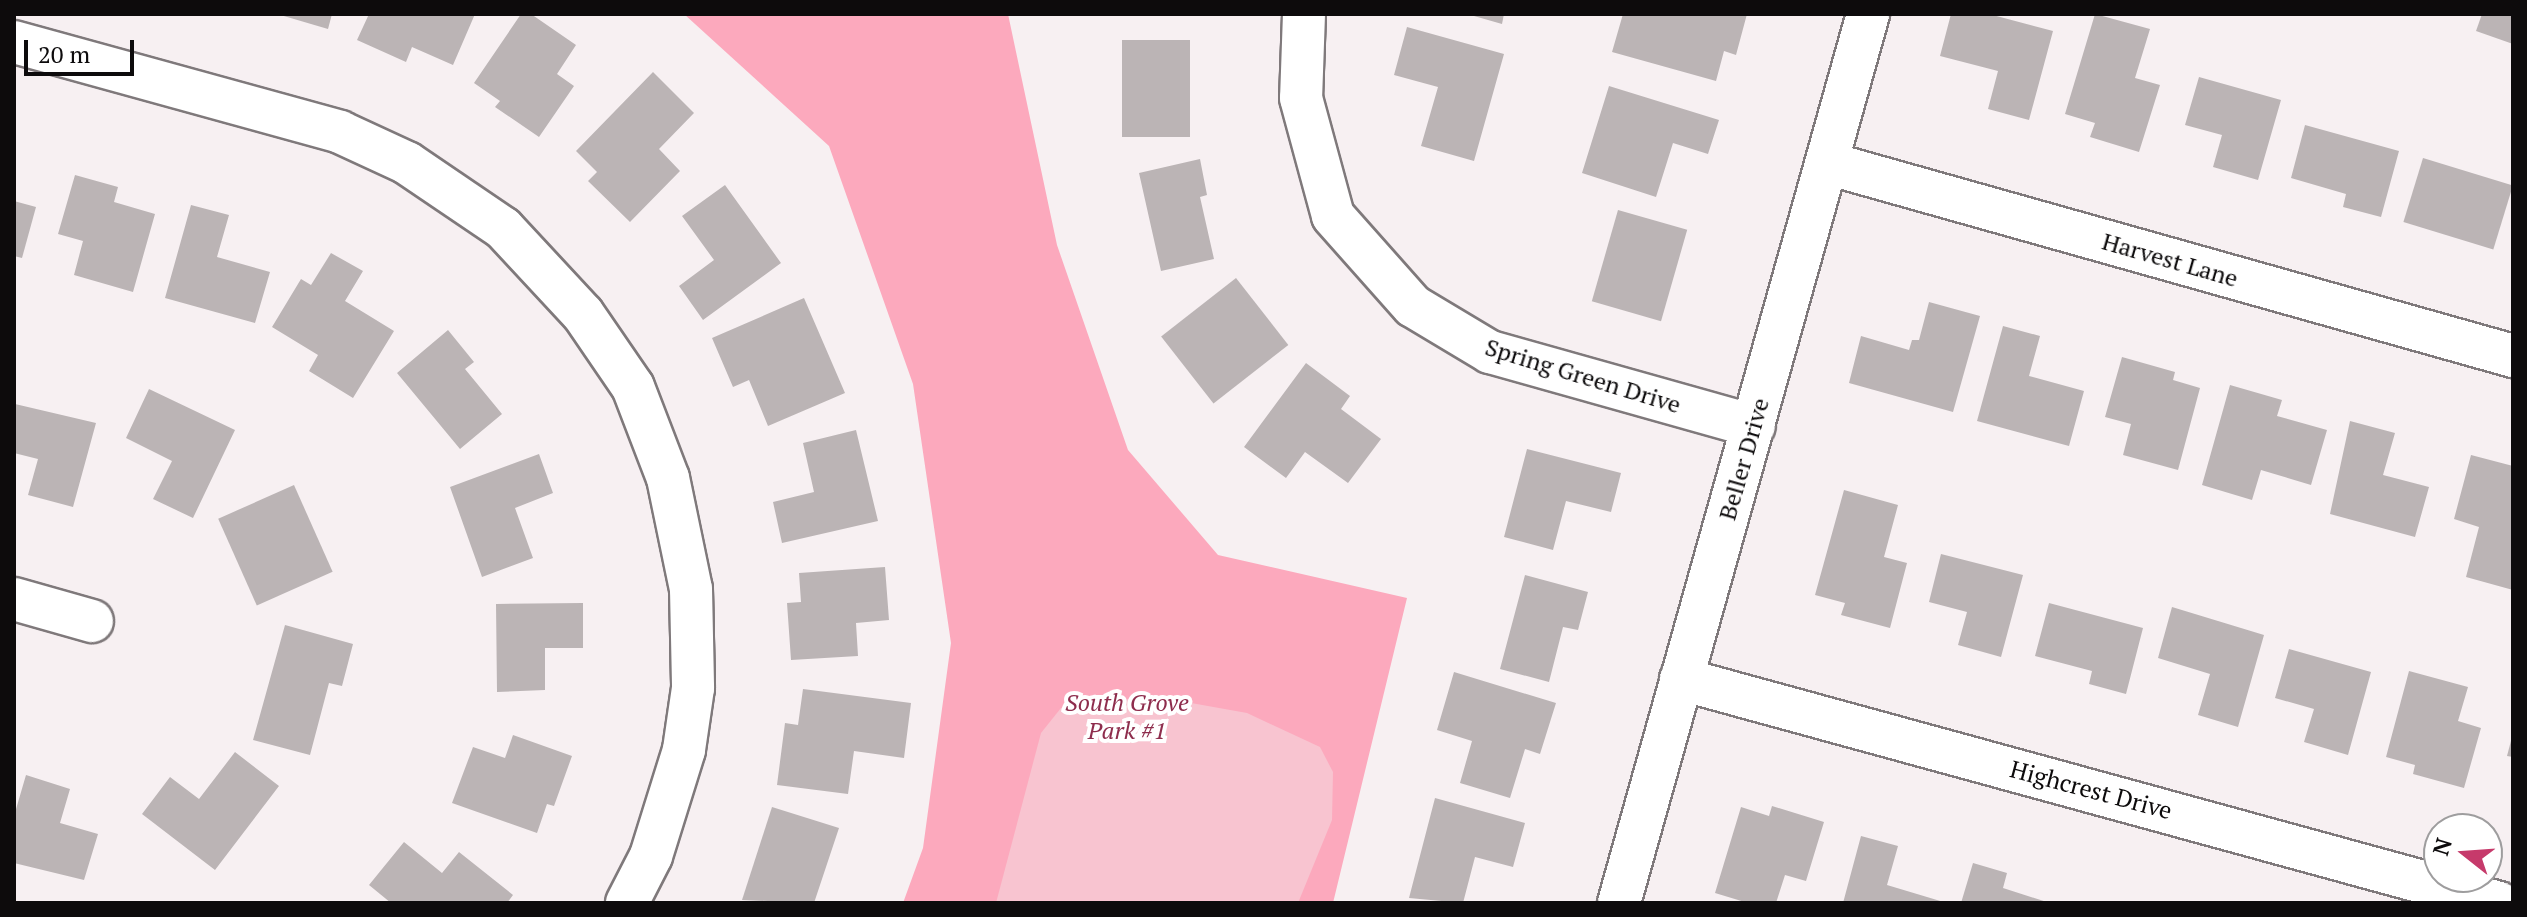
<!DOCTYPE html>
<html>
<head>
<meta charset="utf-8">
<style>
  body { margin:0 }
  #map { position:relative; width:2527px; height:917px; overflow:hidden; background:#f7f0f2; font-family:"PT Serif",serif }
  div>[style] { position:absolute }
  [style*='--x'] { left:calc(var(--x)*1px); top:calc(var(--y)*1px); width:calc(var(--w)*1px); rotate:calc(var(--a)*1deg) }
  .green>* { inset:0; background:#fca9bd }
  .water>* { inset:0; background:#f8c4d0 }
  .building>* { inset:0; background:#bbb4b5; transform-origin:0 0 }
  .roads { filter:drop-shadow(2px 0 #7f797b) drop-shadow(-2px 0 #7f797b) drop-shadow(0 2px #7f797b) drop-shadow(0 -2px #7f797b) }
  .minor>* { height:42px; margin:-21px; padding:0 21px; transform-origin:21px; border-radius:21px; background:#fff }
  span { translate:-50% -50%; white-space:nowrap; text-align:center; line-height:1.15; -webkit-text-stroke:8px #fff; paint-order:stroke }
  .street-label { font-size:24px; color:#0d0b0c }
  .park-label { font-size:24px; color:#8e2d4d; font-style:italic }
  .frame { position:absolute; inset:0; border:16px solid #0d0b0c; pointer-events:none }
  .north { position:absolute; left:2423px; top:813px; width:80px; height:80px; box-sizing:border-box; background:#fff; border:2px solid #9e9d9e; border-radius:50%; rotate:287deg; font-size:22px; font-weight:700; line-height:32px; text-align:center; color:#0d0b0c }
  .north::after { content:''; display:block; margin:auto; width:28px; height:36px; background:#c63a6b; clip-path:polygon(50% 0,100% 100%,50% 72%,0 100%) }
  .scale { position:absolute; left:24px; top:40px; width:110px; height:36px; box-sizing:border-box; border:4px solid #0d0b0c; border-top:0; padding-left:10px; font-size:24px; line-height:28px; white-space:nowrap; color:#0d0b0c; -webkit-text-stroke:6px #fff; paint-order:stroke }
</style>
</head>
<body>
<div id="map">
  <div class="green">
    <i style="clip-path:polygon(684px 14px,1008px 14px,1057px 245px,1128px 450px,1218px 555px,1407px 598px,1333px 903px,903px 903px,923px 848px,951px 643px,913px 384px,829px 146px)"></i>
  </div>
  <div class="water">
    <i style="clip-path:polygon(1152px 696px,1247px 713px,1320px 747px,1333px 772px,1332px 820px,1298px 903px,996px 903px,1041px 733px,1061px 708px)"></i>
  </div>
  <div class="building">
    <i style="clip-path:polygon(277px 14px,332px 14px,328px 29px)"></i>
    <i style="clip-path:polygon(369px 14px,475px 14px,453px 65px,412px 47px,406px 62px,357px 40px)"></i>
    <i style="clip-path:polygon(521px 14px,531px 14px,576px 45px,557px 74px,574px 86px,539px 137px,495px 107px,500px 101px,474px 83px)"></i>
    <i style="clip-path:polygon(1467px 14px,1504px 14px,1502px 24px)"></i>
    <i style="clip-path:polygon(1623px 14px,1747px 14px,1736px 55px,1724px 51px,1716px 81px,1612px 52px)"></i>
    <i style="clip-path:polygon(1951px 14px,1989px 14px,2053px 31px,2029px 120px,1988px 109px,1998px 71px,1940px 56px)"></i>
    <i style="clip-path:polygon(2095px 14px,2150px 29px,2135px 78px,2160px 85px,2139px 152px,2090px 137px,2095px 123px,2065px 114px)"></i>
    <i style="clip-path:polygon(2482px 14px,2513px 14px,2513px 44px,2476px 31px)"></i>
    <i style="clip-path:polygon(1407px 27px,1504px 54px,1474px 161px,1421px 146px,1438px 87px,1394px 75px)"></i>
    <i style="left:1122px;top:40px;width:68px;height:97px"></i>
    <i style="clip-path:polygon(653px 72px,694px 113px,659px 149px,680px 171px,630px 222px,588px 181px,597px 172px,576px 151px)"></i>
    <i style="clip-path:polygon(2199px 77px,2281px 100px,2258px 180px,2213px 167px,2222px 135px,2185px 125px)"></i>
    <i style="clip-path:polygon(1609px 86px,1719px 120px,1708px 154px,1673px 143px,1656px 197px,1582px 173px)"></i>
    <i style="clip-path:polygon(2305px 125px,2399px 151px,2381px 217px,2343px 207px,2346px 194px,2291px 178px)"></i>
    <i style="left:2423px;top:158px;width:94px;height:67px;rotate:17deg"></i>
    <i style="clip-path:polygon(1200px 159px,1207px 195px,1200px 197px,1214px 259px,1161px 271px,1139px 173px)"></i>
    <i style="clip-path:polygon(75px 175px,118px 187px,114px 202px,155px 214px,133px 292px,74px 275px,83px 241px,58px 234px)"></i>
    <i style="clip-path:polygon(725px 185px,781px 263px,703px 320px,679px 286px,714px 260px,682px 216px)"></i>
    <i style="clip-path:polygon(14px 201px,36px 207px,22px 258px,14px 256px)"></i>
    <i style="clip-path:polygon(191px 205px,229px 215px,217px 257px,270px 272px,255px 323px,165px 298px)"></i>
    <i style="left:1618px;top:210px;width:72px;height:95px;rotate:16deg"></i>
    <i style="clip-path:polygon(331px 253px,363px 271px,345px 301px,394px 331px,353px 398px,309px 371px,318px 355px,272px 327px,301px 279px,311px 285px)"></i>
    <i style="left:1236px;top:278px;width:85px;height:95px;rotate:52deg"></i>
    <i style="clip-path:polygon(804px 298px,845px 393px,768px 426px,749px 380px,733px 387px,712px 338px)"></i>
    <i style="clip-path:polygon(1929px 302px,1980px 316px,1953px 412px,1849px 383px,1861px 336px,1909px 350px,1912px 340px,1919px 340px)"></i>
    <i style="clip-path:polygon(2003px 326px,2040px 336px,2029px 376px,2084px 391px,2069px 446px,1977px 421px)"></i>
    <i style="clip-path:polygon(448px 330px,474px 362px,465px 369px,502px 414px,460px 449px,397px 373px)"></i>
    <i style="clip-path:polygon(2122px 357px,2175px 372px,2173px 380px,2200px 388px,2178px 470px,2123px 455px,2131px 424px,2105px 417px)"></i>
    <i style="clip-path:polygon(1306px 363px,1350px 396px,1341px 409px,1381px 439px,1348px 483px,1305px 452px,1286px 478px,1244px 447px)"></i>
    <i style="clip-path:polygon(2230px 385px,2282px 400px,2277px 416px,2327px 430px,2311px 485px,2261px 470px,2252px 500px,2202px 485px)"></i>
    <i style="clip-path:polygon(149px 389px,235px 430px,193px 518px,153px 499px,172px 461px,126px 438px)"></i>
    <i style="clip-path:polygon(15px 404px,96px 423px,73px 507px,28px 495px,38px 459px,14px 453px)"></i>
    <i style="clip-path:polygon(2350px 421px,2395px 433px,2383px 475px,2429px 487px,2415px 537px,2330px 514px)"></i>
    <i style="clip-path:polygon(856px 430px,878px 521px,782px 543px,773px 502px,814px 492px,803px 443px)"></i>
    <i style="clip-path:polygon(1527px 449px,1621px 473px,1611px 512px,1566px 501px,1553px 550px,1504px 537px)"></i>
    <i style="clip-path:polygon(539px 454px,553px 493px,515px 508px,533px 558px,482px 577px,450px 487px)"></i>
    <i style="clip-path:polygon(2471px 455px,2513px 466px,2513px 590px,2466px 577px,2479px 527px,2454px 519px)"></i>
    <i style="left:294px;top:485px;width:95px;height:83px;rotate:66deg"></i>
    <i style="clip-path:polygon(1844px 490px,1898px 505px,1884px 557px,1907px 563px,1890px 628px,1841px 615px,1845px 603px,1815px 595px)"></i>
    <i style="clip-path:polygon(1941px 554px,2023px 575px,2001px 657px,1958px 645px,1967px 612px,1929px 602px)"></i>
    <i style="clip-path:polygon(885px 567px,889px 620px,856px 623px,858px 656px,791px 660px,787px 603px,801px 602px,799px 573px)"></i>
    <i style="clip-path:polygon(1525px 575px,1588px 592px,1578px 630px,1563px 627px,1549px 682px,1500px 669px)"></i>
    <i style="clip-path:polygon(583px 603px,583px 648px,545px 648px,545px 690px,497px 692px,496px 604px)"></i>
    <i style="clip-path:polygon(2049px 603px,2143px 628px,2126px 694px,2089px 684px,2092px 671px,2035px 656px)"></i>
    <i style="clip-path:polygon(2172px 607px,2264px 635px,2238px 727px,2198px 715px,2210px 674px,2158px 658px)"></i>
    <i style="clip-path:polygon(285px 625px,353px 644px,342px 686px,329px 683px,310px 755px,253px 740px)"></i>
    <i style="clip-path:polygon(2289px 649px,2371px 672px,2348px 755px,2304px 742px,2314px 709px,2275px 698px)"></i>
    <i style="clip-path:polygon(2409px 671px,2468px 687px,2458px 721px,2481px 728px,2464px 788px,2413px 774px,2415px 765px,2386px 757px)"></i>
    <i style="clip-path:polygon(1454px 672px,1556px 703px,1540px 754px,1525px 749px,1510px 798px,1460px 783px,1472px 741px,1437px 730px)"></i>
    <i style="clip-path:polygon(803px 689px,911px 703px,904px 758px,854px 751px,848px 794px,777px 785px,785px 723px,798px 725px)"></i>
    <i style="clip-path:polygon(513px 735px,572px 756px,554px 806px,547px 804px,537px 833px,452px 803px,473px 747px,505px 758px)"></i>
    <i style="clip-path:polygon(2512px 737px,2513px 737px,2513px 757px,2507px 756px)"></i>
    <i style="clip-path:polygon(235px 752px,279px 786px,215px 870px,142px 814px,170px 777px,199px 799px)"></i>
    <i style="clip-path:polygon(26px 775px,70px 789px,60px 823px,98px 834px,84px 880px,14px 863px,14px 816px)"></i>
    <i style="clip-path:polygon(1435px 798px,1525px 823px,1513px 867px,1475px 857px,1463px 903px,1409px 898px)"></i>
    <i style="clip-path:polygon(1772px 806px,1824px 822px,1806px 881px,1785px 875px,1776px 903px,1748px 903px,1715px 893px,1741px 807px,1769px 816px)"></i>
    <i style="clip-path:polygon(772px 807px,839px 828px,814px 903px,742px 900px)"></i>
    <i style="clip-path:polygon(1861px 836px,1898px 846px,1887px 885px,1947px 903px,1843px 903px)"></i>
    <i style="clip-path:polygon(404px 842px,442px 873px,459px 852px,513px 895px,507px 903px,391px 903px,369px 885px)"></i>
    <i style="clip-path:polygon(1973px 863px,2007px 873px,2003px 888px,2050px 903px,1961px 903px)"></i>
  </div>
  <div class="roads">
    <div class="minor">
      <i style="--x:1304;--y:14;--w:84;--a:92"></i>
      <i style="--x:1301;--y:98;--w:122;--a:74.8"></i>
      <i style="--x:1333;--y:216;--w:120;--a:48.4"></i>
      <i style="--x:1413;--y:306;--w:90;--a:30.9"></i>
      <i style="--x:1490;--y:352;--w:274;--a:15.7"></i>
      <i style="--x:14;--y:42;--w:338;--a:15.4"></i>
      <i style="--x:340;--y:132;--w:74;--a:24.8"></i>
      <i style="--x:407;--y:163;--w:116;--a:34.1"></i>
      <i style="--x:503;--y:228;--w:117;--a:47.1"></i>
      <i style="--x:583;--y:314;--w:88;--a:55.6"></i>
      <i style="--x:633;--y:387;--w:97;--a:69"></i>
      <i style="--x:668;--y:478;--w:113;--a:78.3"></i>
      <i style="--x:691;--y:589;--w:99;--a:88.8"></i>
      <i style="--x:693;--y:688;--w:63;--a:98.3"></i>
      <i style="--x:684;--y:750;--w:111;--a:107.3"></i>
      <i style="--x:651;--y:856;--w:53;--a:117.1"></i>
      <i style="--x:1827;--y:163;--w:713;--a:15.71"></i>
      <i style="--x:14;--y:599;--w:81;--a:15.8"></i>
      <i style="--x:1681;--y:679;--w:848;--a:15.31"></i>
      <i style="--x:1619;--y:903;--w:923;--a:-74.35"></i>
    </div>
  </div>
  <div class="street-label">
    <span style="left:2170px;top:260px;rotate:16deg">Harvest Lane</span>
    <span style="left:1583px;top:376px;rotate:17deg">Spring Green Drive</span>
    <span style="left:1744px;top:459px;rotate:-74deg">Beller Drive</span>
    <span style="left:2091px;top:790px;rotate:15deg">Highcrest Drive</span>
  </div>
  <div class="park-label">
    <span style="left:1127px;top:717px">South Grove<br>Park #1</span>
  </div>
  <div class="frame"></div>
  <div class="north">N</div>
  <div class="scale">20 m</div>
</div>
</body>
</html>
